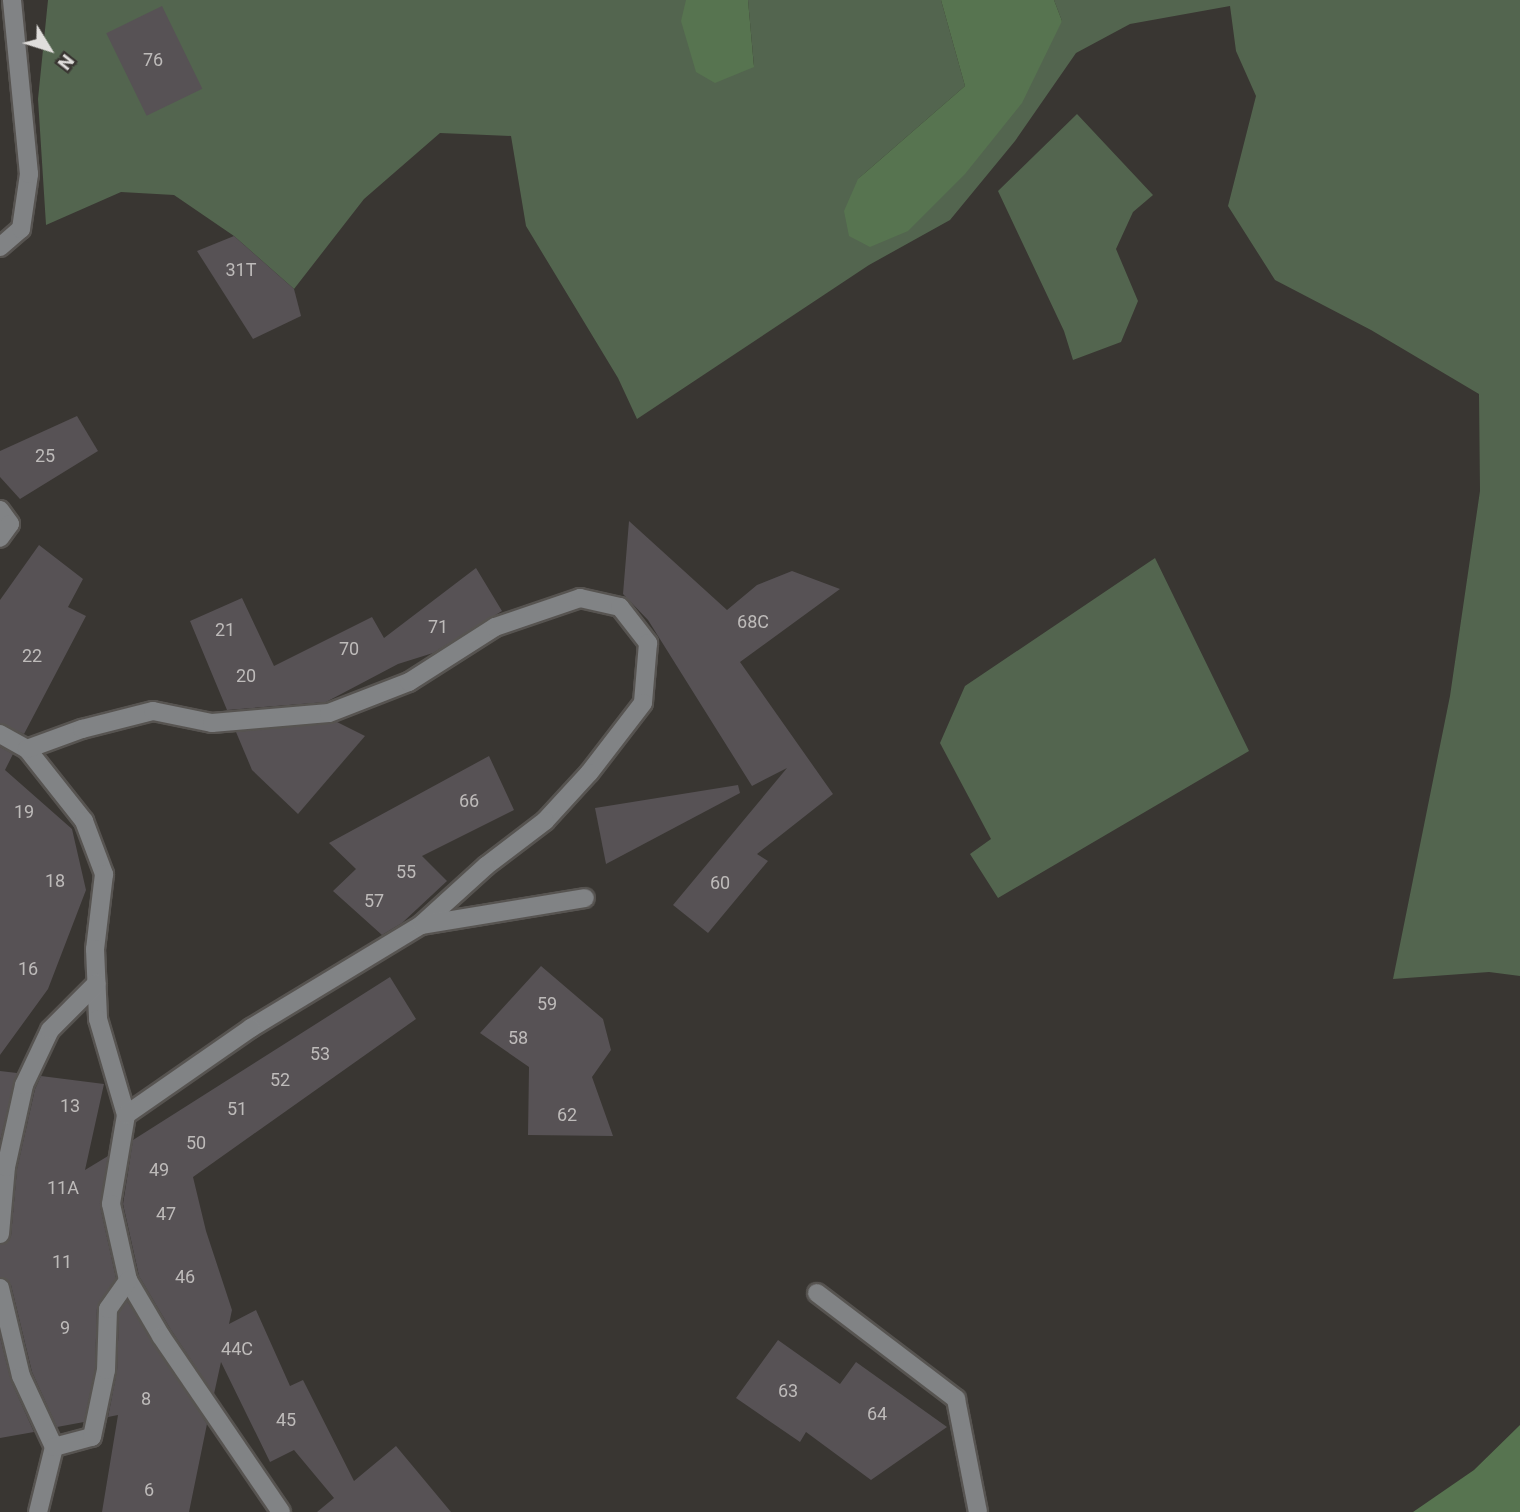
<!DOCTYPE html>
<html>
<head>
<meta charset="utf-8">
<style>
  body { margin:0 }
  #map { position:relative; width:1520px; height:1512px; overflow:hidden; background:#393632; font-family:Roboto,sans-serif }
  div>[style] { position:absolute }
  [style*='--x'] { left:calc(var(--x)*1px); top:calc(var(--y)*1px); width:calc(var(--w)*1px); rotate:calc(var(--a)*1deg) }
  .green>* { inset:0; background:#53654f }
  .forest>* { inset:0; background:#577450 }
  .building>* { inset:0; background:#575255; transform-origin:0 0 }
  .roads { filter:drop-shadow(2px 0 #575451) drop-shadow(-2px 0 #575451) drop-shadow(0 2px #575451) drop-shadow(0 -2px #575451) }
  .minor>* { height:18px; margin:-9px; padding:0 9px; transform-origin:9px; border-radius:9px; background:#818385 }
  span { translate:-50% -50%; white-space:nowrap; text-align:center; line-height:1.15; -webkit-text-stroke:7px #393632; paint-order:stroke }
  .number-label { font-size:18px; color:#bebbba }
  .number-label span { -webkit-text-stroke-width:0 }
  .north { position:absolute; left:14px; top:14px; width:70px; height:70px; -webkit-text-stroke:5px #393632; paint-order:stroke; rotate:128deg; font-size:19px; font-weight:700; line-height:28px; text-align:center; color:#e0dedc }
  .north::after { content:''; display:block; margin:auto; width:24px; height:32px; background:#e0dedc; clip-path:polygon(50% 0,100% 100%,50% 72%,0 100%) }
</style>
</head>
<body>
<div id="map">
  <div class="green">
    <i style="clip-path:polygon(48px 0,714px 0,754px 66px,748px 0,941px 0,965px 86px,858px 179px,1062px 21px,1054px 0,1520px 0,1520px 976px,1489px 972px,1393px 979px,1450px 696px,1480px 491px,1479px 394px,1371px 330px,1275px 280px,1228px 206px,1256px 96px,1236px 51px,1230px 6px,1130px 24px,1076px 53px,1015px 141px,950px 220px,869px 265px,637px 419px,618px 378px,526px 226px,511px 136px,440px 133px,364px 199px,294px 289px,234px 236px,174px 195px,121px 192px,46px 225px,38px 99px)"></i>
    <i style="clip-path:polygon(1077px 114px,1153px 195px,1133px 212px,1116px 249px,1138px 301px,1121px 342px,1073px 360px,1064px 331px,998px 191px)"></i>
    <i style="clip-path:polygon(1155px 558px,1249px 751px,998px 898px,970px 854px,991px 839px,940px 743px,965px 686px)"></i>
  </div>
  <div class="forest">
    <i style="clip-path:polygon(686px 0,748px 0,754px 67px,715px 83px,696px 72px,681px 21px)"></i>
    <i style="clip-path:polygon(941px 0,1054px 0,1062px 21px,1022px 103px,965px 174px,908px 231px,870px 247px,849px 236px,844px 211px,858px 179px,965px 86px)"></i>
    <i style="clip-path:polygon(1520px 1425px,1520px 1512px,1413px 1512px,1474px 1470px)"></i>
  </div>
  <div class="building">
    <i style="left:162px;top:6px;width:92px;height:62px;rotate:64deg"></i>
    <i style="clip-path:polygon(234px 236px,294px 289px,301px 316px,253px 339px,197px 251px)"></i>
    <i style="clip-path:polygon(77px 416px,98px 451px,20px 499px,0 477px,0 451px)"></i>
    <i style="clip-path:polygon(629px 521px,727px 610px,757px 585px,792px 571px,840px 589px,740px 662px,833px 794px,757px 854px,768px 861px,708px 933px,673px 905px,787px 768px,752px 786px,648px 620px,623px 594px)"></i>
    <i style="clip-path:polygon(39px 545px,83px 579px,68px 607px,86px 616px,24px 734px,0 723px,0 600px)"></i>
    <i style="clip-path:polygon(476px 568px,502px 611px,433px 653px,398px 664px,326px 702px,227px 710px,190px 621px,242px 598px,274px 666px,372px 617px,384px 638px)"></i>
    <i style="clip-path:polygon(337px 722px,365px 736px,298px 814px,252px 770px,236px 732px)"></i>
    <i style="clip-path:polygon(0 747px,13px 754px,5px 770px,72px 829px,86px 890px,48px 989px,0 1055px)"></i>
    <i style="clip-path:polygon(489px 756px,514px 810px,422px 856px,447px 881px,402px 923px,382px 935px,333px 891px,356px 869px,329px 843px)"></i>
    <i style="clip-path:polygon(738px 785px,740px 793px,606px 864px,595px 808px)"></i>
    <i style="clip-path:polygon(541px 966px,603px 1019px,611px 1050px,592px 1077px,613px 1136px,528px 1135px,529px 1067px,480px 1033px)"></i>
    <i style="clip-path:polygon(390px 977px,416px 1019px,193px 1177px,206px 1231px,232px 1310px,229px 1324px,256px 1310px,290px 1386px,303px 1380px,354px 1481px,396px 1446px,451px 1512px,317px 1512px,334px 1498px,294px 1450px,270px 1462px,221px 1362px,214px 1394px,171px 1330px,139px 1276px,123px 1204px,133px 1140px)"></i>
    <i style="clip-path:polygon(0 1071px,17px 1073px,0 1141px)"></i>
    <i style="clip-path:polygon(41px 1076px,104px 1084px,85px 1170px,108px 1156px,100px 1206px,116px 1278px,97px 1308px,95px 1369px,84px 1422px,57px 1427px,32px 1372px,11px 1285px,0 1277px,0 1245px,9px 1241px,11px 1236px,17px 1169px,35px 1089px)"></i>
    <i style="clip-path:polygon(127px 1301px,207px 1424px,189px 1512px,102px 1512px,118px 1415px,108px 1417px,117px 1371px,119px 1313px)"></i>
    <i style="clip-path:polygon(0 1337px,11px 1381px,34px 1432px,0 1438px)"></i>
    <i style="clip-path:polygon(778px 1340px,840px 1384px,856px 1362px,947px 1427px,871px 1480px,806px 1432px,800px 1442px,736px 1398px)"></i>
  </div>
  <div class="roads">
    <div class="minor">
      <i style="--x:0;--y:247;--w:28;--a:-41"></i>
      <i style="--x:21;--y:229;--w:56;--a:-81.7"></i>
      <i style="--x:29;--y:174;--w:175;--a:-95.6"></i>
      <i style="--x:0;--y:510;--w:17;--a:54"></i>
      <i style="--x:10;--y:524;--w:17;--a:126"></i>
      <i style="--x:0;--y:734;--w:31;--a:29"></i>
      <i style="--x:27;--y:749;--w:92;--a:51.6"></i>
      <i style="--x:84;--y:821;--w:57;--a:69.3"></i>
      <i style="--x:104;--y:874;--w:76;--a:96.8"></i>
      <i style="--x:95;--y:949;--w:70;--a:87.5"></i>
      <i style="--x:98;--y:1019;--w:100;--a:73.7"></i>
      <i style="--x:126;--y:1115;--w:90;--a:99.6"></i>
      <i style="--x:111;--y:1204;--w:78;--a:77.4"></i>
      <i style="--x:128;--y:1280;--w:65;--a:59.5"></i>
      <i style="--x:161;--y:1336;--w:213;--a:55.7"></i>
      <i style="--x:27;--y:749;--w:59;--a:-20"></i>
      <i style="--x:82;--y:729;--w:73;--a:-14.2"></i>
      <i style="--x:153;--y:711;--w:60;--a:11.5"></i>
      <i style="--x:212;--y:723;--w:117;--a:-4.9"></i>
      <i style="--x:329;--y:713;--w:86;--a:-21.2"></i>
      <i style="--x:409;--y:682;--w:102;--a:-32.6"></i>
      <i style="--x:495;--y:627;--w:90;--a:-18.8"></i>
      <i style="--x:580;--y:598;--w:41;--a:12.7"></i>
      <i style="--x:620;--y:607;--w:46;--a:52.1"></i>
      <i style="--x:648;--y:643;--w:60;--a:94.8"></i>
      <i style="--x:643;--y:703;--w:88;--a:127.6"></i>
      <i style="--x:589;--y:773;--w:65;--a:132.5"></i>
      <i style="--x:545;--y:821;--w:74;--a:142.7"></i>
      <i style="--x:486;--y:866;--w:88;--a:137.8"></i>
      <i style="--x:421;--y:925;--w:199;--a:148.8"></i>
      <i style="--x:251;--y:1028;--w:152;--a:145.2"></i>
      <i style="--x:422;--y:925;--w:165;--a:-9.4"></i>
      <i style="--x:0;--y:1234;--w:67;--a:-84.9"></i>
      <i style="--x:6;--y:1167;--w:84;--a:-77.6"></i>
      <i style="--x:24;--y:1085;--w:61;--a:-64.7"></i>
      <i style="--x:50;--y:1030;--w:66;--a:-45"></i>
      <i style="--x:0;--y:1288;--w:90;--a:76.6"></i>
      <i style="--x:21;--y:1376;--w:78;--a:65.1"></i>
      <i style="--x:54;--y:1447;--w:67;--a:103.8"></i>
      <i style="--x:817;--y:1293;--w:175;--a:37.3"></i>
      <i style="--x:956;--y:1399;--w:115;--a:79"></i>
      <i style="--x:54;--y:1447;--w:39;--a:-15"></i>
      <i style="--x:92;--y:1437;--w:68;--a:-78.2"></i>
      <i style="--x:106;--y:1370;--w:61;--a:-88.1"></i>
      <i style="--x:108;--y:1309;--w:35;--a:-55"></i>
    </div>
  </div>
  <div class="number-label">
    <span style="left:153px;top:60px">76</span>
    <span style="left:241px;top:270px">31T</span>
    <span style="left:45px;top:456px">25</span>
    <span style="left:753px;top:622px">68C</span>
    <span style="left:438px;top:627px">71</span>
    <span style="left:225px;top:630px">21</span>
    <span style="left:349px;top:649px">70</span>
    <span style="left:32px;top:656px">22</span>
    <span style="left:246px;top:676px">20</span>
    <span style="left:469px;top:801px">66</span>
    <span style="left:24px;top:812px">19</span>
    <span style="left:406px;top:872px">55</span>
    <span style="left:55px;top:881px">18</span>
    <span style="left:720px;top:883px">60</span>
    <span style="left:374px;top:901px">57</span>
    <span style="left:28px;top:969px">16</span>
    <span style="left:547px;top:1004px">59</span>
    <span style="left:518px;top:1038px">58</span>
    <span style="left:320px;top:1054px">53</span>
    <span style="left:280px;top:1080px">52</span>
    <span style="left:70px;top:1106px">13</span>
    <span style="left:237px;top:1109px">51</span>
    <span style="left:567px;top:1115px">62</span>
    <span style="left:196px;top:1143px">50</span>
    <span style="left:159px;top:1170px">49</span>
    <span style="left:63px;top:1188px">11A</span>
    <span style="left:166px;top:1214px">47</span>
    <span style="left:62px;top:1262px">11</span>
    <span style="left:185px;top:1277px">46</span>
    <span style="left:65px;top:1328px">9</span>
    <span style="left:237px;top:1349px">44C</span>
    <span style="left:788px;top:1391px">63</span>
    <span style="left:146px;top:1399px">8</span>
    <span style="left:877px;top:1414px">64</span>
    <span style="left:286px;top:1420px">45</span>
    <span style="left:149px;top:1490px">6</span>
  </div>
  <div class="north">N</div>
</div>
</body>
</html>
